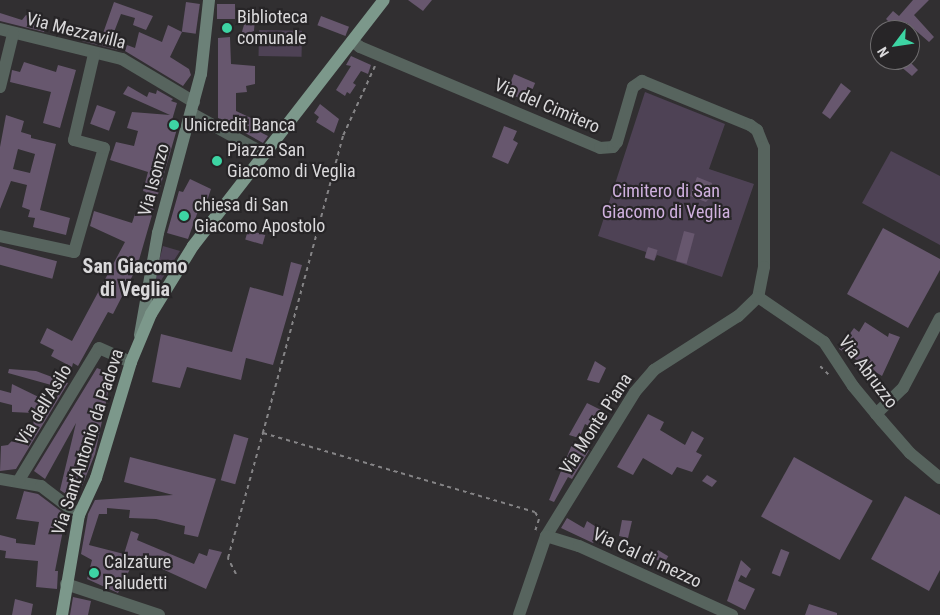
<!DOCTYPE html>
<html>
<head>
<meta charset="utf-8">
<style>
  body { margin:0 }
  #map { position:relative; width:940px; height:615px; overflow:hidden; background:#312f31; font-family:"Roboto Condensed",sans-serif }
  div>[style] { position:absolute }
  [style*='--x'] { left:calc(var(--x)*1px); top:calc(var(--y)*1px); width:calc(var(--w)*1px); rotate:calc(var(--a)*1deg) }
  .green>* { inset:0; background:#4e4255; transform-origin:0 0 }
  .building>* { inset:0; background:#67576e; transform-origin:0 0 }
  .path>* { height:2px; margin-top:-1px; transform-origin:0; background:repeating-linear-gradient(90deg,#858486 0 4px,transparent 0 8px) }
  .minor>* { height:12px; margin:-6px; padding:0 6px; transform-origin:6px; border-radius:6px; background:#57645e }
  .tertiary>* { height:12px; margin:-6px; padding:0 6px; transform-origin:6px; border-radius:6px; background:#57645e }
  .secondary>* { height:12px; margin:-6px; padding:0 6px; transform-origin:6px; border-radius:6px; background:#6c8178 }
  .primary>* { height:12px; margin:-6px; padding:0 6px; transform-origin:6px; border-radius:6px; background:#7c988b }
  .dots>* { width:14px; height:14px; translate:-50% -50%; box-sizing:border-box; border:2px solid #272527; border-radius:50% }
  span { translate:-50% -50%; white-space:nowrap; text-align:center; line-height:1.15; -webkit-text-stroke:4.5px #272527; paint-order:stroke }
  .poi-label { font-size:18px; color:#dad9db }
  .left { translate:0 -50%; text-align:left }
  .street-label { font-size:18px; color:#dad9db }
  .park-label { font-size:18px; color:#d0b1df }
  .quarter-label { font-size:20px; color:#dad9db; font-weight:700 }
  .north { position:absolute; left:870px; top:20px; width:50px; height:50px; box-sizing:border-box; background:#272527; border:1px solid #6f6d6f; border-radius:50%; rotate:239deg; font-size:14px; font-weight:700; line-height:20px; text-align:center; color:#dad9db }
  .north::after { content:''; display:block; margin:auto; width:18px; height:22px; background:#3dd4a3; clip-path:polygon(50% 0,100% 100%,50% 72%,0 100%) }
</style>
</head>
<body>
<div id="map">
  <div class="green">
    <i style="left:259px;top:30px;width:43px;height:26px;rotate:1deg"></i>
    <i style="clip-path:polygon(645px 92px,725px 124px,709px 169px,754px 184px,722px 277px,657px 255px,654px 261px,645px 258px,646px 252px,598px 236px)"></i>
    <i style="clip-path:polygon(891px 151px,940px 176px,940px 245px,862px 203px)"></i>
    <i style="clip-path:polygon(163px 246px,180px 251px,160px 282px,154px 280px)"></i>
  </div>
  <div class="building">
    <i style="clip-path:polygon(408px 0,432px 0,423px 11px)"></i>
    <i style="clip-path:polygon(913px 0,929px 0,914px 15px,934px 37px,929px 42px,907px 23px,901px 30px,887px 30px,892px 25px,886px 19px,893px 11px,899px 16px)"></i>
    <i style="clip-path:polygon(114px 2px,153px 16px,146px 30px,133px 25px,135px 18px,121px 14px,109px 45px,118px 50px,82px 41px,85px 33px,101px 39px)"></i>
    <i style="left:186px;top:2px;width:14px;height:30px;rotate:8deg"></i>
    <i style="left:217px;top:4px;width:18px;height:15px"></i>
    <i style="clip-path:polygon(0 13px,22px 20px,26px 15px,48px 22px,44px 32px,0 21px)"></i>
    <i style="left:321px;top:16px;width:30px;height:10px;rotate:21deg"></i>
    <i style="clip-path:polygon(255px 17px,254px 31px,241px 35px,246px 18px)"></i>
    <i style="clip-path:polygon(168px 25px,182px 32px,170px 57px,189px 69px,191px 75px,183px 86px,125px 51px,127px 45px,135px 48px,139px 32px,162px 42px)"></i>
    <i style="clip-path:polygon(230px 37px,231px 64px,255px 66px,255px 84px,246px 86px,247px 92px,236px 93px,236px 111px,260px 122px,256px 130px,268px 136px,263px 143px,218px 118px,218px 38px)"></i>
    <i style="clip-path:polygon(351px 56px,371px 65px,368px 74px,361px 71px,353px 83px,356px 85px,350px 94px,347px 92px,345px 96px,336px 90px,351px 66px,346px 65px)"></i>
    <i style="clip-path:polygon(893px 60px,908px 60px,918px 70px,912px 76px)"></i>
    <i style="clip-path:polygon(24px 62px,56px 72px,58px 65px,76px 70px,60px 128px,43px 123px,51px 92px,10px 82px,12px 70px,20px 72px)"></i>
    <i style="left:514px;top:74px;width:23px;height:20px;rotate:23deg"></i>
    <i style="clip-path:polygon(841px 83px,851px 91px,830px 119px,822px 113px)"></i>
    <i style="clip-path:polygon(128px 86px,147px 97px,149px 92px,156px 94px,157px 90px,173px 99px,171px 101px,177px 103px,172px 120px,179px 122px,137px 267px,113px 314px,108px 312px,78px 366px,73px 363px,72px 367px,51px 356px,54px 350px,40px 343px,47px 328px,72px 341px,125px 242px,90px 226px,94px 211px,132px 223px,135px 214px,140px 215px,146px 192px,143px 191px,148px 172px,110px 160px,116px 142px,134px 146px,138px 131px,127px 128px,132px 112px,170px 115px,123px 94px)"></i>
    <i style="clip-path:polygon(320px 104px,339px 119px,334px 133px,316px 122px,319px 117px,314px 113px)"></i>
    <i style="left:97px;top:105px;width:20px;height:20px;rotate:20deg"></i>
    <i style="clip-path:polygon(evenodd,6px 115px,24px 121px,21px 132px,31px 135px,31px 138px,56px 144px,40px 210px,70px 218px,66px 235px,33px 227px,35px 218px,28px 217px,30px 210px,22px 207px,27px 185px,11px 181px,0 209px,0 147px,6px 115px,18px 149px,35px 154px,30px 173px,13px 169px,18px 149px)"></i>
    <i style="clip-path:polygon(504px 126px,517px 131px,513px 140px,518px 143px,508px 164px,492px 157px)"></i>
    <i style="clip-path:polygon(697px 177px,712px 183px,711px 196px,706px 202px,690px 196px)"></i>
    <i style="clip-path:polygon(190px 179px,211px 189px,207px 201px,202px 200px,188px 239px,167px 233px,179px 191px,183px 192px)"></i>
    <i style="clip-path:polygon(883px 228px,940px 259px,940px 270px,908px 328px,847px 294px)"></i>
    <i style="left:248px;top:230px;width:18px;height:10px;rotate:16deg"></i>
    <i style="left:684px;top:231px;width:11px;height:31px;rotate:15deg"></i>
    <i style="left:0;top:246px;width:59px;height:18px;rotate:15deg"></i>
    <i style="left:648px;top:247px;width:10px;height:11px;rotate:17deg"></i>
    <i style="clip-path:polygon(291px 262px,302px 265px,273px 365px,246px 358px,241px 380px,187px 367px,180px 388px,152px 382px,161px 334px,232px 352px,250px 287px,283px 296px)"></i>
    <i style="clip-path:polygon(865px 322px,888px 337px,889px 333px,900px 337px,882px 376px,839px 349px,854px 328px,859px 332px)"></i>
    <i style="clip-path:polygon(595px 361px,606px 368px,599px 383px,587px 380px)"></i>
    <i style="clip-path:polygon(97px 368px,112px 374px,95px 454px,76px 501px,60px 490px,76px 423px,45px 479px,34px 471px)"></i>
    <i style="clip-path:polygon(9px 369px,36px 371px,68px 383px,16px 469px,0 471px,1px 446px,8px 445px,23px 429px,34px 436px,33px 413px,12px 412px,12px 405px,0 402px,0 390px,11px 393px,12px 384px,53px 404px,62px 388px,8px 373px)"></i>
    <i style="clip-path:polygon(587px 403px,609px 414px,598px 431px,585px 424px,579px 438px,569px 435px)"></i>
    <i style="clip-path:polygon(648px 414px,664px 422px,660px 430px,685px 445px,692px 431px,704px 438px,696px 452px,702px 455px,692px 472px,677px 467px,672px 475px,643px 458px,633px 475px,617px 467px)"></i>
    <i style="left:234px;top:434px;width:15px;height:48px;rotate:16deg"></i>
    <i style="clip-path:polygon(573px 442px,590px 449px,572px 479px,568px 477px,554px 502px,549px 500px)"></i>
    <i style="clip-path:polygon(130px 457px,216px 479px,198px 537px,184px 534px,185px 526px,156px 519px,129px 518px,130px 510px,107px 508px,107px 514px,99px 514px,89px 545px,124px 554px,131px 531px,139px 534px,137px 540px,194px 564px,199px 553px,207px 556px,209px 549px,222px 552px,206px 589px,136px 557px,118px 593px,87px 579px,92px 560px,81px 554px,88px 514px,95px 500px,173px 495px,124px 482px)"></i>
    <i style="left:794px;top:457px;width:90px;height:68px;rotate:29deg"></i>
    <i style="clip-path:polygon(707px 475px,717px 481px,712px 487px,702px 481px)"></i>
    <i style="clip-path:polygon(24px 491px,38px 494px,66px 515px,55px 571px,58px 571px,57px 589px,36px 587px,38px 561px,5px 558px,6px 551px,0 550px,0 535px,16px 539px,16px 543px,35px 545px,39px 522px,16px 519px)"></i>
    <i style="clip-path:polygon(905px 496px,940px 515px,940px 570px,929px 591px,871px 559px)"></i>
    <i style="clip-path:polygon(567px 518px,584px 528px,587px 521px,601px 530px,593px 543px,561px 528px)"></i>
    <i style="clip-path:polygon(622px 520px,632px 521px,628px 538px,619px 536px)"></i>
    <i style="left:781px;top:549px;width:9px;height:26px;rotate:21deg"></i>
    <i style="left:658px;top:550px;width:12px;height:9px;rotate:31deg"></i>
    <i style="clip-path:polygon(741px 560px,751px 569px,746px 578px,741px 575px,738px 581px,755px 589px,745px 610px,727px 601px)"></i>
    <i style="clip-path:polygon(73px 597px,91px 601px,88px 615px,70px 615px)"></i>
    <i style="clip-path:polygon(15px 599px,33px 604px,31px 615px,12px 615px)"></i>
    <i style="clip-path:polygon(809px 604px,837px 613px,837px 615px,805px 615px)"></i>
  </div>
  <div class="path">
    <i style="--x:375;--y:66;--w:77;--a:114.6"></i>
    <i style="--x:343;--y:136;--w:308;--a:105.1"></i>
    <i style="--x:263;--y:433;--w:283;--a:16.2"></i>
    <i style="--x:535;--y:512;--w:8;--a:60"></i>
    <i style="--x:539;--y:519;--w:13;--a:108"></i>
    <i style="--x:820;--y:366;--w:14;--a:45"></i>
    <i style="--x:236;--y:574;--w:18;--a:-117"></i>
    <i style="--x:228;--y:558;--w:130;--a:-74.4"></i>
  </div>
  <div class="minor">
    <i style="--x:0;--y:29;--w:126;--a:13.8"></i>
    <i style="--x:122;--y:59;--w:84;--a:30.8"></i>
    <i style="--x:352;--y:41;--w:10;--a:37"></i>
    <i style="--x:360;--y:47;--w:260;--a:22.8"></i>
    <i style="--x:600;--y:148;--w:13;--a:-4"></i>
    <i style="--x:613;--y:147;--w:6;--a:-51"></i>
    <i style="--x:617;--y:142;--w:57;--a:-73.8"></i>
    <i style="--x:633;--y:87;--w:11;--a:-34"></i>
    <i style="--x:642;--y:81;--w:117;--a:22.2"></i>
    <i style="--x:750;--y:125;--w:9;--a:36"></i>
    <i style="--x:757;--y:130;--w:18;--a:68"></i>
    <i style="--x:764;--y:147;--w:120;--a:90"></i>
    <i style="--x:764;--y:267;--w:31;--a:101"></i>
    <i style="--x:758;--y:297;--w:28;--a:136"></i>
    <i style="--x:738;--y:316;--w:100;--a:147.3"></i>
    <i style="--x:654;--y:370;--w:29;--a:131"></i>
    <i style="--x:635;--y:392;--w:169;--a:121.7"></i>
    <i style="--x:546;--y:536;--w:83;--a:108.9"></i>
    <i style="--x:0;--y:87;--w:55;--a:-76.2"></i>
    <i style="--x:191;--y:113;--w:85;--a:29"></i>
    <i style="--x:0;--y:236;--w:76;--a:12.2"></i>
    <i style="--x:74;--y:252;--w:108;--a:-73.9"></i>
    <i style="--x:104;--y:148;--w:31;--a:-165"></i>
    <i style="--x:74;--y:140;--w:88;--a:-76.9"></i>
    <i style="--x:758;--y:297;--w:80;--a:34.3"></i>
    <i style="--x:824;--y:342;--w:53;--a:56.6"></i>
    <i style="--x:853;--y:386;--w:45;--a:50.4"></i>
    <i style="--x:882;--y:421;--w:43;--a:48.8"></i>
    <i style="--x:910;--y:453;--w:39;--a:40"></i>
    <i style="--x:876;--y:414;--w:37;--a:-44"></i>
    <i style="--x:903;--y:388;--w:79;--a:-62.1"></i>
    <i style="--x:0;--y:479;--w:42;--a:9.7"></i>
    <i style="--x:41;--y:486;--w:48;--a:37.3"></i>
    <i style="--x:19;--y:480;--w:154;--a:-58.8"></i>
    <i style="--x:99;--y:348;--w:35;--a:24"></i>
    <i style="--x:546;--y:536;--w:34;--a:17"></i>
    <i style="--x:579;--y:546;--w:168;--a:24.3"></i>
  </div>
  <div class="tertiary">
    <i style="--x:66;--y:584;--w:98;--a:18.4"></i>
  </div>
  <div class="secondary">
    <i style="--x:140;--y:335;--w:104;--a:-80"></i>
    <i style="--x:158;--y:233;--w:165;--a:-74.9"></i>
    <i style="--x:201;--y:74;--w:74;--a:-83.8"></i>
  </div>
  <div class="primary">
    <i style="--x:62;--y:615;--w:101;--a:-80.4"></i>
    <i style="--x:79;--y:515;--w:41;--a:-65.3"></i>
    <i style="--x:96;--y:478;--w:121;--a:-73.2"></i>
    <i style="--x:131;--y:362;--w:52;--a:-67.4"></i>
    <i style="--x:151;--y:314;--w:80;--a:-58.3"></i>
    <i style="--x:193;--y:246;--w:311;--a:-52.2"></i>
  </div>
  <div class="dots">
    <i style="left:227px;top:28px;background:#3dd4a3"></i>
    <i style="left:174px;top:125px;background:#3dd4a3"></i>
    <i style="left:217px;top:161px;background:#3dd4a3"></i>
    <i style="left:184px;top:216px;background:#3dd4a3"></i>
    <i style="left:94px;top:573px;background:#3dd4a3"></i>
  </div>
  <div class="poi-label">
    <span class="left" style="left:237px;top:28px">Biblioteca<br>comunale</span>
    <span class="left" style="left:184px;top:125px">Unicredit Banca</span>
    <span class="left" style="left:227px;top:161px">Piazza San<br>Giacomo di Veglia</span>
    <span class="left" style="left:194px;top:216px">chiesa di San<br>Giacomo Apostolo</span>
    <span class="left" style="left:104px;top:573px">Calzature<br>Paludetti</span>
  </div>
  <div class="street-label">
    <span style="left:76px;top:31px;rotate:14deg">Via Mezzavilla</span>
    <span style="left:547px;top:106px;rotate:23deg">Via del Cimitero</span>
    <span style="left:154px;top:180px;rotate:-75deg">Via Isonzo</span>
    <span style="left:868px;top:372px;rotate:53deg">Via Abruzzo</span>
    <span style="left:44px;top:405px;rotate:-59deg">Via dell'Asilo</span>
    <span style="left:596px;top:424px;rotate:-57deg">Via Monte Piana</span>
    <span style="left:88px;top:442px;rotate:-72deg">Via Sant'Antonio da Padova</span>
    <span style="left:647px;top:558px;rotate:25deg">Via Cal di mezzo</span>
  </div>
  <div class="park-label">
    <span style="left:666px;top:202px">Cimitero di San<br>Giacomo di Veglia</span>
  </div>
  <div class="quarter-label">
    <span style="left:135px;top:278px">San Giacomo<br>di Veglia</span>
  </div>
  <div class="north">N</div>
</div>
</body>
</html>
